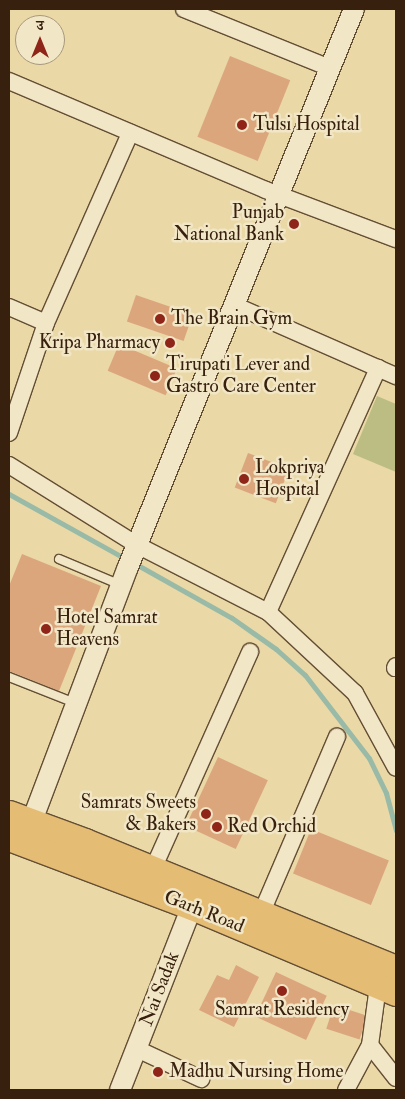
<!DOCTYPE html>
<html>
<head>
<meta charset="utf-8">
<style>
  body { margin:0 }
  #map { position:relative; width:405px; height:1099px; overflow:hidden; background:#ead8a7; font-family:"IM FELL Double Pica","Noto Serif Devanagari",serif }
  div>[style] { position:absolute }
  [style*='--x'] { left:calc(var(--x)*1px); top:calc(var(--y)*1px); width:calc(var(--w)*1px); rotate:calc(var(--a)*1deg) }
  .green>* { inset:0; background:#bcbd83 }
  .stream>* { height:5px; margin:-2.5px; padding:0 2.5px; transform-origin:2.5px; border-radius:2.5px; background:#98baa7 }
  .building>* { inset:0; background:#dca67d; transform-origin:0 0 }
  .roads { filter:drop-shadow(1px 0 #644e34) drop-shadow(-1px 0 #644e34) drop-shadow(0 1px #644e34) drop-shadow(0 -1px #644e34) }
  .service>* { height:8px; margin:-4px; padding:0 4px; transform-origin:4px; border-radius:4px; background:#f1e6c6 }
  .minor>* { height:16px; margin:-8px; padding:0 8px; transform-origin:8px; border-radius:8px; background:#f1e6c6 }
  .tertiary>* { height:20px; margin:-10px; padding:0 10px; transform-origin:10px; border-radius:10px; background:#f1e6c6 }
  .primary>* { height:25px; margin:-12.5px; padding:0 12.5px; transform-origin:12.5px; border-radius:12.5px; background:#e5bc74 }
  .dots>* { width:14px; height:14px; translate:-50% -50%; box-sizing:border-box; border:2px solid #f1e6c6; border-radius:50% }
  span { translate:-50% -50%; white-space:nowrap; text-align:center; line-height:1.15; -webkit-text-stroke:5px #f1e6c6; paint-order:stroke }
  .poi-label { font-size:19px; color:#37200d }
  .left { translate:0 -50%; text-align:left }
  .right { translate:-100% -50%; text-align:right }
  .street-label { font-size:19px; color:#37200d }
  .frame { position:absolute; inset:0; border:10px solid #37200d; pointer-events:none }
  .north { position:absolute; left:15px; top:15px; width:50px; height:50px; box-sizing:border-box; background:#f1e6c6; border:1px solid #a7977c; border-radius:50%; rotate:0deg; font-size:14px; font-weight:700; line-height:20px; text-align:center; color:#37200d }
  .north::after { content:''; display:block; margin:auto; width:18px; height:22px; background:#8f2418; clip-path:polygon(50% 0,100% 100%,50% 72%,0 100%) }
</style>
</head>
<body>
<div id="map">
  <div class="green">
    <i style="clip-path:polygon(377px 396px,396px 404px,396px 472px,353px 454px)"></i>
  </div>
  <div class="stream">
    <i style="--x:9;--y:494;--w:134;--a:29.1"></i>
    <i style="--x:134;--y:563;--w:112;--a:29.3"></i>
    <i style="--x:232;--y:618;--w:54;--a:35.2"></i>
    <i style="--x:276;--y:649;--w:39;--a:42"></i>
    <i style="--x:305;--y:675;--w:105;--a:52.4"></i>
    <i style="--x:369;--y:758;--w:39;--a:64"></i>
    <i style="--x:386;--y:793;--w:39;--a:75"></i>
  </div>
  <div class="building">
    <i style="left:230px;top:56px;width:65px;height:87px;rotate:22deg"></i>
    <i style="left:136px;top:295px;width:60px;height:28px;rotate:19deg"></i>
    <i style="left:119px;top:344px;width:63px;height:29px;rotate:23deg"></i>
    <i style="left:248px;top:453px;width:44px;height:37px;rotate:21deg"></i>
    <i style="clip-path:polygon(22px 554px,101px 586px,59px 691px,9px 671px,9px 586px)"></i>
    <i style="left:218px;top:757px;width:55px;height:76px;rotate:25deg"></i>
    <i style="left:311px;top:829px;width:84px;height:48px;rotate:22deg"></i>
    <i style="clip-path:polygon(236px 965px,259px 977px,234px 1027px,199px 1010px,217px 975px,229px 980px)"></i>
    <i style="left:276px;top:972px;width:56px;height:49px;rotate:25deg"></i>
    <i style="left:334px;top:1005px;width:35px;height:25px;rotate:18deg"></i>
  </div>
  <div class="roads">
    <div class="service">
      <i style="--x:59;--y:559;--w:67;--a:22.8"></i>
      <i style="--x:9;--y:677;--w:71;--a:21.5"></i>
    </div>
    <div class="minor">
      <i style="--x:184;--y:9;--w:157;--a:22"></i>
      <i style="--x:9;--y:81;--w:279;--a:23"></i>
      <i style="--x:266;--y:190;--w:139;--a:20.7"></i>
      <i style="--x:234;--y:305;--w:177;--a:23.7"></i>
      <i style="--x:9;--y:307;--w:40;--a:23.4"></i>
      <i style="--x:46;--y:323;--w:116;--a:108.6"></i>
      <i style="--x:46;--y:323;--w:208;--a:-66.1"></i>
      <i style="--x:9;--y:465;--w:151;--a:32"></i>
      <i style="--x:137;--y:545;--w:147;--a:27.1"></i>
      <i style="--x:268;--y:612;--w:119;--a:43"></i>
      <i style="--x:355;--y:693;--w:85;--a:61.3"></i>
      <i style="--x:268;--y:612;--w:268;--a:-65.7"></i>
      <i style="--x:395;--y:668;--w:2;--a:-63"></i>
      <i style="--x:153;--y:869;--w:238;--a:-65.9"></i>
      <i style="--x:261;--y:914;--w:193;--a:-66.8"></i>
      <i style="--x:377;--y:977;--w:9;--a:84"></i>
      <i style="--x:378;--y:986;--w:60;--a:97.7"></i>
      <i style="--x:370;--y:1045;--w:42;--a:51.8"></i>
      <i style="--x:137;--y:1049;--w:71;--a:25.1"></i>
      <i style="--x:346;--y:1090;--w:51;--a:-61.9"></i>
    </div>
    <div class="tertiary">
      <i style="--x:27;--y:834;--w:285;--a:-69.3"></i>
      <i style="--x:128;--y:567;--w:602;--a:-67.95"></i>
      <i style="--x:120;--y:1090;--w:211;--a:-68.6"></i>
    </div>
    <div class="primary">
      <i style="--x:9;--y:813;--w:81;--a:20.2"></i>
      <i style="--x:85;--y:841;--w:336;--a:22.2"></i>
      <i style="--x:9;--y:838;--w:196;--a:20.7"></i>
      <i style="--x:192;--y:907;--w:221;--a:22.9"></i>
    </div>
  </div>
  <div class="dots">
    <i style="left:242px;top:125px;background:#8f2418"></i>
    <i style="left:294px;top:224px;background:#8f2418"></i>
    <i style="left:160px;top:319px;background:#8f2418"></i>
    <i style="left:170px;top:343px;background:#8f2418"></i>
    <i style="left:155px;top:376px;background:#8f2418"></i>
    <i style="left:244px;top:479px;background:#8f2418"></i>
    <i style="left:46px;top:629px;background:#8f2418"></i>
    <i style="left:206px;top:814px;background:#8f2418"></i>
    <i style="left:217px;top:827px;background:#8f2418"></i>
    <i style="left:282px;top:991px;background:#8f2418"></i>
    <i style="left:158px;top:1072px;background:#8f2418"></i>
  </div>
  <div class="poi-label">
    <span class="left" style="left:253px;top:125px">Tulsi Hospital</span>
    <span class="right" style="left:284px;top:224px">Punjab<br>National Bank</span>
    <span class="left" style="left:171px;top:319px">The Brain Gym</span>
    <span class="right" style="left:160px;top:343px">Kripa Pharmacy</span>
    <span class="left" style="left:166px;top:376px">Tirupati Lever and<br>Gastro Care Center</span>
    <span class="left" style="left:255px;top:479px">Lokpriya<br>Hospital</span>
    <span class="left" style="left:56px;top:629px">Hotel Samrat<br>Heavens</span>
    <span class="right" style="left:196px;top:814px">Samrats Sweets<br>&amp; Bakers</span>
    <span class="left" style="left:227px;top:827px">Red Orchid</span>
    <span style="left:282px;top:1010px">Samrat Residency</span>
    <span class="left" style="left:169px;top:1072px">Madhu Nursing Home</span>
  </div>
  <div class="street-label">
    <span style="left:204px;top:912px;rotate:22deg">Garh Road</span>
    <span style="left:160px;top:989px;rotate:-69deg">Nai Sadak</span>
  </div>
  <div class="frame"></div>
  <div class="north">उ</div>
</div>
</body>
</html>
